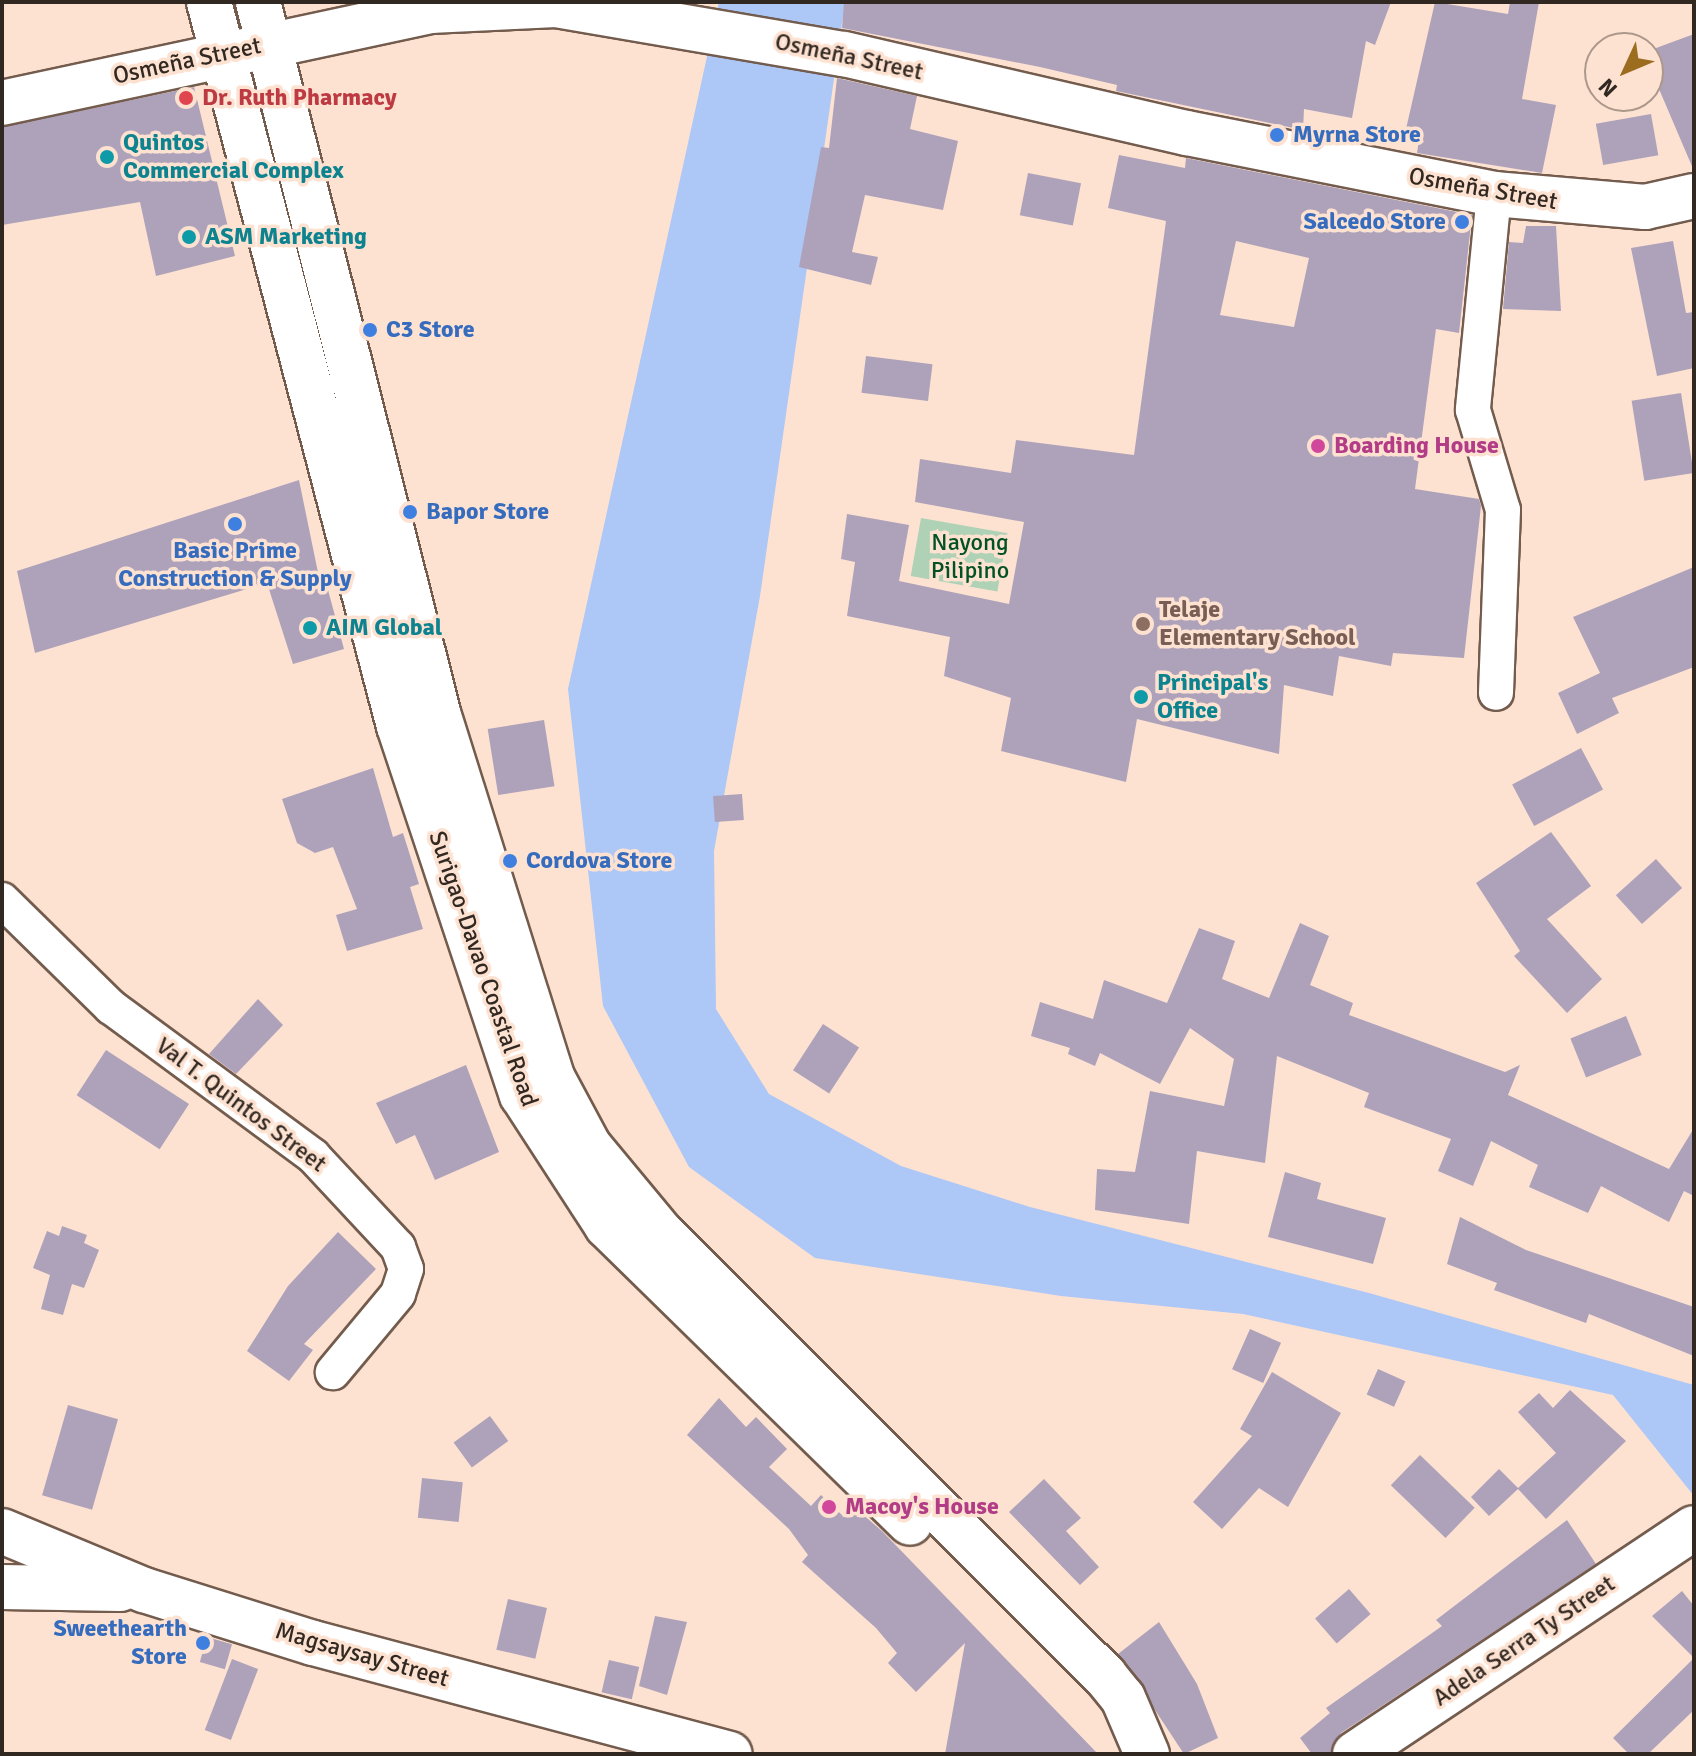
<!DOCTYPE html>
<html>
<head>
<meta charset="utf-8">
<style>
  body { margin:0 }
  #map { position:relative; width:1696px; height:1756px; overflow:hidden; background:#fde2d1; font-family:Signika,sans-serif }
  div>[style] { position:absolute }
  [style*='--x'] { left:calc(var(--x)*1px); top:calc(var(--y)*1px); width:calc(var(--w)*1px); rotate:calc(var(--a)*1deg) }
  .green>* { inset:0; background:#afd2b6; transform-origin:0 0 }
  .water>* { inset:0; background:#adc7f7 }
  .building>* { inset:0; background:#aea2bb; transform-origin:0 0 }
  .roads { filter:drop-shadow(2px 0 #735c4d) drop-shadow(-2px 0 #735c4d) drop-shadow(0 2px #735c4d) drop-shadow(0 -2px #735c4d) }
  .street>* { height:34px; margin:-17px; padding:0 17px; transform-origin:17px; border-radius:17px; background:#fff }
  .secondary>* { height:44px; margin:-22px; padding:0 22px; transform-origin:22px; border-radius:22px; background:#fff }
  .highway>* { height:44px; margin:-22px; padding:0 22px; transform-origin:22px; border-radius:22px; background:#fff }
  .dots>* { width:22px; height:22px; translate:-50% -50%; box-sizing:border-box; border:4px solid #fde2d1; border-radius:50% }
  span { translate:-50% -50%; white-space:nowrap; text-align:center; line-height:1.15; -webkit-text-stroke:7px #fde2d1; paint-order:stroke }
  .street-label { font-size:24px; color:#322822 }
  .health-label { font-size:24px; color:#be3a42; font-weight:700 }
  .left { translate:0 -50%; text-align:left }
  .shop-label { font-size:24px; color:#366cbe; font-weight:700 }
  .right { translate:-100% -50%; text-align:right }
  .culture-label { font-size:24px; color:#0d838f; font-weight:700 }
  .hotel-label { font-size:24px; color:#b23c85; font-weight:700 }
  .park-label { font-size:24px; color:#005224 }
  .education-label { font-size:24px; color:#785e54; font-weight:700 }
  .frame { position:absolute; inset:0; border:4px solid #322822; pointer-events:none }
  .north { position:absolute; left:1584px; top:32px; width:80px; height:80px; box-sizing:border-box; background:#fde2d1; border:2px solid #ac988b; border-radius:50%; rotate:226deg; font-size:22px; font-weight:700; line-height:32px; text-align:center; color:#322822 }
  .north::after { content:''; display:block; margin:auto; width:28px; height:36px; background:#9c6c1f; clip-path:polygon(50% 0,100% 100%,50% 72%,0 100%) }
</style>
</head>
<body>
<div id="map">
  <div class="green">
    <i style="left:921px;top:518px;width:88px;height:59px;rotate:10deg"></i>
  </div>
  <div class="water">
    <i style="clip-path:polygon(719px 2px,845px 2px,760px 596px,714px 851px,716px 1009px,769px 1094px,901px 1166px,1030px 1207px,1369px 1293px,1694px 1385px,1694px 1496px,1613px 1395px,1243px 1314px,1061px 1296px,815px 1258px,689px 1167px,603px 1006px,568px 689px)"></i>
  </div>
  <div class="building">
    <i style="clip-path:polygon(844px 2px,1391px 2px,1375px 45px,1366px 41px,1352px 118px,1304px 109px,1303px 130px,1116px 91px,1117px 85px,1040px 67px,842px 28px)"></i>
    <i style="clip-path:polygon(1435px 2px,1508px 14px,1510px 2px,1539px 2px,1522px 99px,1556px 105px,1542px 173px,1417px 153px,1420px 133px,1406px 129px)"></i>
    <i style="clip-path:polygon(1694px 34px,1694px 171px,1656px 82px,1648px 84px,1648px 51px)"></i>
    <i style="clip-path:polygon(837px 78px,917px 96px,910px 129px,958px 141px,943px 210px,865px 195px,852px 252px,878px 257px,871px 285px,799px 267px,821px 147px,829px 148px)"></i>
    <i style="clip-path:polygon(194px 87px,235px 256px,156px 276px,140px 202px,2px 225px,2px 127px)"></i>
    <i style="left:1651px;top:114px;width:42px;height:56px;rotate:80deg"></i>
    <i style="clip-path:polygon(evenodd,1119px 155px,1185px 168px,1186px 158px,1472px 215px,1459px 333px,1436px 329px,1415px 489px,1479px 499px,1481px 506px,1464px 658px,1393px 653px,1391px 666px,1339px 656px,1333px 696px,1284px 685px,1279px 754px,1137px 719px,1126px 782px,1001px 751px,1011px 698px,944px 676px,950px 637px,847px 616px,855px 562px,841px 559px,847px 514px,909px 525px,899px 581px,1009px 604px,1024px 522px,915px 502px,920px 459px,1011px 473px,1016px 440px,1134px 455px,1166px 221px,1108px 208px,1119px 155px,1236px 241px,1309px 258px,1294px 327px,1220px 315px,1236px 241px)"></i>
    <i style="left:1028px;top:173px;width:54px;height:43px;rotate:11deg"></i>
    <i style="clip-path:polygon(1526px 226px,1556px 226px,1561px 311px,1503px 309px,1509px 242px,1523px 243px)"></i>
    <i style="clip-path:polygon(1673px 241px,1686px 313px,1694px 312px,1694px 368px,1657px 376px,1631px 248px)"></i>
    <i style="left:866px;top:356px;width:67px;height:37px;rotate:7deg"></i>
    <i style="left:1681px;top:393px;width:81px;height:50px;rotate:81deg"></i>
    <i style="clip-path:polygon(299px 480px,322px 592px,328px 590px,344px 649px,293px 664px,267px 583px,35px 653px,17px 571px)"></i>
    <i style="clip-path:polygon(1694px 567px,1694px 667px,1612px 698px,1619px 713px,1577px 734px,1558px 693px,1600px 673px,1573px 617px)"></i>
    <i style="left:544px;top:720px;width:67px;height:57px;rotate:81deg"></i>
    <i style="left:1581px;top:748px;width:47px;height:78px;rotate:62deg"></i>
    <i style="clip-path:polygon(373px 768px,393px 837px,403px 833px,419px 884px,410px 887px,423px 929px,347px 951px,336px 915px,357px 909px,333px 847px,315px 853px,297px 843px,282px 799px)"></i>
    <i style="left:742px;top:794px;width:26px;height:29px;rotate:86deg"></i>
    <i style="clip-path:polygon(1551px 832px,1591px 886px,1547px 919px,1602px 979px,1567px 1013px,1514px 956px,1520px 951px,1476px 883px)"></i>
    <i style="left:1656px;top:859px;width:39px;height:54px;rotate:48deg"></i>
    <i style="clip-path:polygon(1300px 923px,1329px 936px,1310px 985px,1353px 1003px,1349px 1015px,1505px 1072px,1520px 1065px,1508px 1095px,1669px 1169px,1694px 1128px,1694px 1196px,1684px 1191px,1669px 1222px,1601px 1186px,1588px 1213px,1529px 1187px,1538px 1165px,1491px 1141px,1473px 1186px,1438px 1171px,1451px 1139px,1364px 1107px,1369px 1093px,1277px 1056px,1265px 1163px,1197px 1151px,1189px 1224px,1095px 1210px,1097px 1169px,1135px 1172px,1150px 1091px,1224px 1106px,1234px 1059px,1190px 1028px,1160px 1084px,1100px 1053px,1095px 1066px,1068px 1054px,1070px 1048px,1031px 1036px,1040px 1002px,1093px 1019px,1104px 980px,1167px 1003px,1199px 928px,1235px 941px,1222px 979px,1269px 998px)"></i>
    <i style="clip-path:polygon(258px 999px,283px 1025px,236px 1074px,209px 1054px)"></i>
    <i style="left:1626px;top:1016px;width:42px;height:60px;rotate:68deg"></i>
    <i style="left:823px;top:1024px;width:43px;height:55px;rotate:33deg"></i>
    <i style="left:106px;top:1050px;width:99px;height:54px;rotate:33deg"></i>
    <i style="clip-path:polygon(466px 1065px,499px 1152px,435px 1180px,415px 1135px,396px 1144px,376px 1103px)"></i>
    <i style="clip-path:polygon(1285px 1172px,1321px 1183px,1317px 1199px,1386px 1218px,1373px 1264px,1268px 1237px)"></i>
    <i style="clip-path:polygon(1460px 1217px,1526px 1250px,1694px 1307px,1694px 1356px,1589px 1314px,1586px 1323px,1494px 1290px,1497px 1283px,1447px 1264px)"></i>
    <i style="clip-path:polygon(62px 1226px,87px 1235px,84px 1243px,99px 1250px,84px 1288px,72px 1284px,63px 1315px,41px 1309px,50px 1275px,33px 1268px,47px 1231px,59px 1236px)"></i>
    <i style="clip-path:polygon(338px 1232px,376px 1269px,304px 1344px,313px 1350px,289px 1381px,247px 1351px,288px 1286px)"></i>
    <i style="left:1250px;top:1329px;width:34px;height:44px;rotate:24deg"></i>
    <i style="left:1378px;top:1369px;width:30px;height:28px;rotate:24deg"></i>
    <i style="clip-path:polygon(1272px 1372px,1341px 1413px,1288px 1507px,1259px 1488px,1222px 1529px,1193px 1502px,1252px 1436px,1240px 1429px)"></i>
    <i style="clip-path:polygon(1570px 1390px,1626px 1441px,1546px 1519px,1518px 1489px,1489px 1516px,1471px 1497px,1499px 1469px,1518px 1488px,1556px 1453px,1518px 1412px,1539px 1393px,1553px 1408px)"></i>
    <i style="clip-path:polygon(719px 1398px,746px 1427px,756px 1417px,787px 1449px,769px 1467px,811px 1506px,821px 1495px,844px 1517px,854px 1507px,882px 1531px,1098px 1754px,945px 1754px,965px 1643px,916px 1692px,888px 1663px,897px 1653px,876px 1628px,802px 1562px,808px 1555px,789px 1529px,687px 1435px)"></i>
    <i style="left:68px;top:1405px;width:52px;height:94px;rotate:16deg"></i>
    <i style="left:490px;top:1416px;width:31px;height:45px;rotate:54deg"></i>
    <i style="left:1420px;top:1455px;width:76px;height:42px;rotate:44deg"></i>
    <i style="left:422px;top:1478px;width:41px;height:40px;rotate:6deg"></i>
    <i style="clip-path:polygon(1044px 1479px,1081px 1518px,1066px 1531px,1099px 1567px,1080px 1585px,1009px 1512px)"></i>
    <i style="clip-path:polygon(1567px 1520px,1596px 1564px,1341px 1733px,1330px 1754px,1312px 1754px,1300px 1738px,1330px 1713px,1326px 1708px,1442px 1626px,1436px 1620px)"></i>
    <i style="left:1349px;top:1589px;width:33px;height:45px;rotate:49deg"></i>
    <i style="clip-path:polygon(1682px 1591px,1694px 1606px,1694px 1710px,1648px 1754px,1629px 1754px,1613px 1738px,1694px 1658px,1652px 1616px)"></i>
    <i style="left:508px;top:1599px;width:40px;height:52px;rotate:13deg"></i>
    <i style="clip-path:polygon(655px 1616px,687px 1622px,667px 1695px,639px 1686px)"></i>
    <i style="clip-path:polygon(1159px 1622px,1197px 1684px,1218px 1738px,1184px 1754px,1118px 1654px)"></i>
    <i style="left:207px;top:1637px;width:26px;height:26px;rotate:16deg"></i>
    <i style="left:232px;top:1659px;width:28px;height:76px;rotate:21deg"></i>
    <i style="left:609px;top:1660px;width:31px;height:33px;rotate:13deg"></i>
  </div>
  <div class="roads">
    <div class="street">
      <i style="--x:1494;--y:194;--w:217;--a:95.6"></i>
      <i style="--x:1473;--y:410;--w:104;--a:73.3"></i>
      <i style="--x:1503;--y:510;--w:183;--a:92.2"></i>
      <i style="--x:2;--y:900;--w:153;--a:44.5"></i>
      <i style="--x:111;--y:1007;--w:251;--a:36.4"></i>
      <i style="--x:313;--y:1156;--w:125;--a:47"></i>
      <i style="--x:398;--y:1247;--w:23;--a:70"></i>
      <i style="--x:406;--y:1269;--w:26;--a:108"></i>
      <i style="--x:398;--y:1294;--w:102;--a:129.8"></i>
    </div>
    <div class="secondary">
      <i style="--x:2;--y:103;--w:438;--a:-12.1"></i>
      <i style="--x:430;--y:11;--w:126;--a:-2.7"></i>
      <i style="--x:556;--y:5;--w:292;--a:9.7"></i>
      <i style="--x:844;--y:54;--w:352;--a:13"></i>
      <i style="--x:1187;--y:133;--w:313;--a:11.2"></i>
      <i style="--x:1494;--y:194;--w:152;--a:4.9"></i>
      <i style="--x:1645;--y:207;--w:50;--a:-12.7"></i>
      <i style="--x:2;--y:1531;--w:154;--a:22.6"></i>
      <i style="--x:144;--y:1590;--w:177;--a:17.4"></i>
      <i style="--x:313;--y:1643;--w:431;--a:14.9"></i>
      <i style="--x:2;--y:1587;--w:118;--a:1"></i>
      <i style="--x:1355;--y:1754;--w:407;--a:-33.7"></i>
    </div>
    <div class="highway">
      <i style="--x:209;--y:2;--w:749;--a:75.3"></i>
      <i style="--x:399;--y:726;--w:389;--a:71.6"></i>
      <i style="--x:522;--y:1095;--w:156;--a:57"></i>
      <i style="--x:607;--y:1226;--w:424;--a:44.4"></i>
      <i style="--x:258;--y:2;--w:737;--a:75.78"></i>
      <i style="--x:439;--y:716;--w:380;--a:72.6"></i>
      <i style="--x:553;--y:1079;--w:76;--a:61.8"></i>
      <i style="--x:589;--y:1146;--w:116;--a:50.3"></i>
      <i style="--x:663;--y:1235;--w:624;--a:44.94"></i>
      <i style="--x:1105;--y:1676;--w:28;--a:51"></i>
      <i style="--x:1123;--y:1698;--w:61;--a:66.8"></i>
    </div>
  </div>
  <div class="dots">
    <i style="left:186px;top:98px;background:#e0444e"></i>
    <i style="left:1277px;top:135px;background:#3f7fe0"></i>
    <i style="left:107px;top:157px;background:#0f9aa8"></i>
    <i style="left:1462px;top:222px;background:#3f7fe0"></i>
    <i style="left:189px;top:237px;background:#0f9aa8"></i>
    <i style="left:370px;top:330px;background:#3f7fe0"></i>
    <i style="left:1318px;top:446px;background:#d1479c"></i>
    <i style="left:410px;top:512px;background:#3f7fe0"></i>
    <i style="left:235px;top:524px;background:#3f7fe0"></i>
    <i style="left:1143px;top:624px;background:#8d6e63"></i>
    <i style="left:310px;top:628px;background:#0f9aa8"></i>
    <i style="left:1141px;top:697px;background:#0f9aa8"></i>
    <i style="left:510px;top:861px;background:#3f7fe0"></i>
    <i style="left:829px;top:1507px;background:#d1479c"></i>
    <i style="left:203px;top:1643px;background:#3f7fe0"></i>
  </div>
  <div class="street-label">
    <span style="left:849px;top:57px;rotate:12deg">Osmeña Street</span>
    <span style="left:187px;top:61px;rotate:-12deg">Osmeña Street</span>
    <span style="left:1483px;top:189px;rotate:10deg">Osmeña Street</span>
    <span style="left:483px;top:969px;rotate:71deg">Surigao-Davao Coastal Road</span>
    <span style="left:241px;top:1105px;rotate:37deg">Val T. Quintos Street</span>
    <span style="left:1524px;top:1641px;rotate:-34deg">Adela Serra Ty Street</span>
    <span style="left:362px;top:1655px;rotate:16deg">Magsaysay Street</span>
  </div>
  <div class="health-label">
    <span class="left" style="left:202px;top:98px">Dr. Ruth Pharmacy</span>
  </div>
  <div class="shop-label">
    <span class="left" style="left:1293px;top:135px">Myrna Store</span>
    <span class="right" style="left:1446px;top:222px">Salcedo Store</span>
    <span class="left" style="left:386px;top:330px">C3 Store</span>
    <span class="left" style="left:426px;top:512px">Bapor Store</span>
    <span style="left:235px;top:565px">Basic Prime<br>Construction &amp; Supply</span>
    <span class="left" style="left:526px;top:861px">Cordova Store</span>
    <span class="right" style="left:187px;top:1643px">Sweethearth<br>Store</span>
  </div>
  <div class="culture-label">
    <span class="left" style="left:123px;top:157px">Quintos<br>Commercial Complex</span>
    <span class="left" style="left:205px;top:237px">ASM Marketing</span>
    <span class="left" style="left:326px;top:628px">AIM Global</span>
    <span class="left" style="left:1157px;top:697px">Principal's<br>Office</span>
  </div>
  <div class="hotel-label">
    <span class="left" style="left:1334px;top:446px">Boarding House</span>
    <span class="left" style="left:845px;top:1507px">Macoy's House</span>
  </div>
  <div class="park-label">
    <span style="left:970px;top:557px">Nayong<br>Pilipino</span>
  </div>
  <div class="education-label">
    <span class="left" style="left:1159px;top:624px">Telaje<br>Elementary School</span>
  </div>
  <div class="frame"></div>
  <div class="north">N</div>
</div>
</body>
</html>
